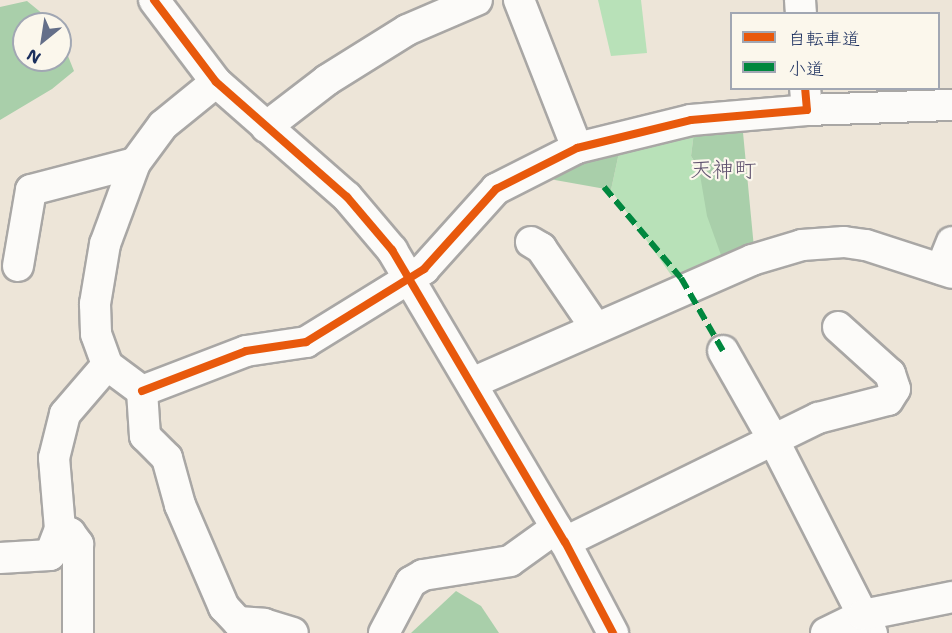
<!DOCTYPE html>
<html>
<head>
<meta charset="utf-8">
<style>
  body { margin:0 }
  #map { position:relative; width:952px; height:633px; overflow:hidden; background:#ede5d8; font-family:"Shantell Sans","Klee One",sans-serif }
  div>[style] { position:absolute }
  [style*='--x'] { left:calc(var(--x)*1px); top:calc(var(--y)*1px); width:calc(var(--w)*1px); rotate:calc(var(--a)*1deg) }
  .green>* { inset:0; background:#b8e1b8 }
  .forest>* { inset:0; background:#a9cfaa }
  .roads { filter:drop-shadow(2px 0 #a9a7a5) drop-shadow(-2px 0 #a9a7a5) drop-shadow(0 2px #a9a7a5) drop-shadow(0 -2px #a9a7a5) }
  .minor>* { height:30px; margin:-15px; padding:0 15px; transform-origin:15px; border-radius:15px; background:#fcfbf9 }
  .quiet>* { height:6px; margin-top:-3px; transform-origin:0; background:repeating-linear-gradient(90deg,#00873e 0 12px,transparent 0 18px) }
  .cycleway>* { height:8px; margin:-4px; padding:0 4px; transform-origin:4px; border-radius:4px; background:#e8590c }
  span { translate:-50% -50%; white-space:nowrap; text-align:center; line-height:1.15; -webkit-text-stroke:4.5px #fbf7ec; paint-order:stroke }
  .neighbourhood-label { font-size:22px; color:#615470 }
  .legend { position:absolute; left:730px; top:12px; width:210px; height:78px; box-sizing:border-box; background:#fbf7ec; border:2px solid #a1a7b3; margin:0; padding:8px 10px; list-style:none; font-size:18px; color:#1b2f5e }
  .legend li { display:flex; align-items:center; gap:12px; height:30px }
  .legend b { width:30px; border:2px solid #a1a7b3 }
  .north { position:absolute; left:12px; top:12px; width:60px; height:60px; box-sizing:border-box; background:#fbf7ec; border:2px solid #a1a7b3; border-radius:50%; rotate:210deg; font-size:16px; font-weight:700; line-height:24px; text-align:center; color:#1b2f5e }
  .north::after { content:''; display:block; margin:auto; width:21px; height:27px; background:#646f89; clip-path:polygon(50% 0,100% 100%,50% 72%,0 100%) }
</style>
</head>
<body>
<div id="map">
  <div class="green">
    <i style="clip-path:polygon(598px 0,641px 0,647px 53px,611px 56px)"></i>
    <i style="clip-path:polygon(694px 132px,691px 156px,699px 169px,731px 259px,676px 282px,611px 190px,620px 148px)"></i>
  </div>
  <div class="forest">
    <i style="clip-path:polygon(27px 1px,55px 24px,24px 24px,24px 60px,60px 60px,60px 36px,74px 71px,52px 89px,0 120px,0 7px)"></i>
    <i style="clip-path:polygon(742px 122px,754px 248px,731px 259px,721px 255px,707px 216px,699px 169px,691px 156px,694px 132px)"></i>
    <i style="clip-path:polygon(620px 148px,611px 190px,555px 180px,541px 173px)"></i>
    <i style="clip-path:polygon(456px 591px,481px 606px,499px 633px,411px 633px)"></i>
  </div>
  <div class="roads">
    <div class="minor">
      <i style="--x:154;--y:0;--w:103;--a:52.9"></i>
      <i style="--x:216;--y:82;--w:174;--a:41.3"></i>
      <i style="--x:347;--y:197;--w:70;--a:49.7"></i>
      <i style="--x:392;--y:250;--w:339;--a:59.4"></i>
      <i style="--x:565;--y:542;--w:103;--a:62.2"></i>
      <i style="--x:519;--y:0;--w:159;--a:68.6"></i>
      <i style="--x:800;--y:0;--w:14;--a:86"></i>
      <i style="--x:216;--y:82;--w:68;--a:140.9"></i>
      <i style="--x:163;--y:125;--w:47;--a:126.4"></i>
      <i style="--x:135;--y:163;--w:86;--a:110.3"></i>
      <i style="--x:105;--y:244;--w:61;--a:99.5"></i>
      <i style="--x:95;--y:304;--w:30;--a:88"></i>
      <i style="--x:96;--y:334;--w:33;--a:70"></i>
      <i style="--x:107;--y:365;--w:44;--a:36.6"></i>
      <i style="--x:142;--y:391;--w:45;--a:86.2"></i>
      <i style="--x:145;--y:436;--w:31;--a:45"></i>
      <i style="--x:167;--y:458;--w:49;--a:74.5"></i>
      <i style="--x:180;--y:505;--w:111;--a:66.7"></i>
      <i style="--x:224;--y:607;--w:21;--a:47"></i>
      <i style="--x:238;--y:622;--w:26;--a:4"></i>
      <i style="--x:264;--y:624;--w:30;--a:17"></i>
      <i style="--x:807;--y:110;--w:145;--a:-2"></i>
      <i style="--x:266;--y:127;--w:77;--a:-37.6"></i>
      <i style="--x:327;--y:80;--w:94;--a:-32"></i>
      <i style="--x:407;--y:30;--w:76;--a:-23.2"></i>
      <i style="--x:531;--y:242;--w:12;--a:31"></i>
      <i style="--x:541;--y:248;--w:97;--a:55.5"></i>
      <i style="--x:18;--y:266;--w:77;--a:-80.3"></i>
      <i style="--x:31;--y:190;--w:107;--a:-14.6"></i>
      <i style="--x:941;--y:269;--w:29;--a:-68"></i>
      <i style="--x:723;--y:351;--w:101;--a:60.4"></i>
      <i style="--x:773;--y:439;--w:218;--a:63"></i>
      <i style="--x:472;--y:383;--w:306;--a:-23.7"></i>
      <i style="--x:752;--y:260;--w:52;--a:-16.7"></i>
      <i style="--x:802;--y:245;--w:42;--a:-4.1"></i>
      <i style="--x:844;--y:242;--w:22;--a:8"></i>
      <i style="--x:866;--y:245;--w:90;--a:18"></i>
      <i style="--x:142;--y:391;--w:111;--a:-21"></i>
      <i style="--x:246;--y:351;--w:61;--a:-8.5"></i>
      <i style="--x:306;--y:342;--w:139;--a:-31.7"></i>
      <i style="--x:424;--y:269;--w:108;--a:-48"></i>
      <i style="--x:496;--y:189;--w:91;--a:-26.8"></i>
      <i style="--x:577;--y:148;--w:117;--a:-13.8"></i>
      <i style="--x:691;--y:120;--w:116;--a:-4.9"></i>
      <i style="--x:807;--y:110;--w:22;--a:-95"></i>
      <i style="--x:60;--y:529;--w:11;--a:22"></i>
      <i style="--x:70;--y:533;--w:14;--a:54"></i>
      <i style="--x:78;--y:544;--w:89;--a:90"></i>
      <i style="--x:565;--y:542;--w:282;--a:-26.1"></i>
      <i style="--x:818;--y:418;--w:72;--a:-14.4"></i>
      <i style="--x:888;--y:400;--w:13;--a:-58"></i>
      <i style="--x:895;--y:389;--w:16;--a:-108"></i>
      <i style="--x:890;--y:374;--w:70;--a:-137.9"></i>
      <i style="--x:0;--y:558;--w:50;--a:-3.4"></i>
      <i style="--x:50;--y:555;--w:28;--a:-69"></i>
      <i style="--x:60;--y:529;--w:71;--a:-94.8"></i>
      <i style="--x:54;--y:458;--w:45;--a:-76"></i>
      <i style="--x:65;--y:414;--w:65;--a:-49.4"></i>
      <i style="--x:384;--y:633;--w:58;--a:-62.1"></i>
      <i style="--x:411;--y:582;--w:14;--a:-30"></i>
      <i style="--x:423;--y:575;--w:88;--a:-9.1"></i>
      <i style="--x:510;--y:561;--w:57;--a:-35.7"></i>
      <i style="--x:826;--y:633;--w:41;--a:-25.9"></i>
      <i style="--x:863;--y:615;--w:91;--a:-11.4"></i>
    </div>
  </div>
  <div class="quiet">
    <i style="--x:604;--y:187;--w:119;--a:49.8"></i>
    <i style="--x:681;--y:278;--w:84;--a:60.1"></i>
  </div>
  <div class="cycleway">
    <i style="--x:154;--y:0;--w:103;--a:52.9"></i>
    <i style="--x:216;--y:82;--w:174;--a:41.3"></i>
    <i style="--x:347;--y:197;--w:70;--a:49.7"></i>
    <i style="--x:392;--y:250;--w:339;--a:59.4"></i>
    <i style="--x:565;--y:542;--w:103;--a:62.2"></i>
    <i style="--x:142;--y:391;--w:111;--a:-21"></i>
    <i style="--x:246;--y:351;--w:61;--a:-8.5"></i>
    <i style="--x:306;--y:342;--w:139;--a:-31.7"></i>
    <i style="--x:424;--y:269;--w:108;--a:-48"></i>
    <i style="--x:496;--y:189;--w:91;--a:-26.8"></i>
    <i style="--x:577;--y:148;--w:117;--a:-13.8"></i>
    <i style="--x:691;--y:120;--w:116;--a:-4.9"></i>
    <i style="--x:807;--y:110;--w:22;--a:-95"></i>
  </div>
  <div class="neighbourhood-label">
    <span style="left:723px;top:170px">天神町</span>
  </div>
  <ul class="legend">
  <li><b style="height:8px;background:#e8590c"></b>自転車道</li>
  <li><b style="height:8px;background:#00873e"></b>小道</li>
  </ul>
  <div class="north">N</div>
</div>
</body>
</html>
